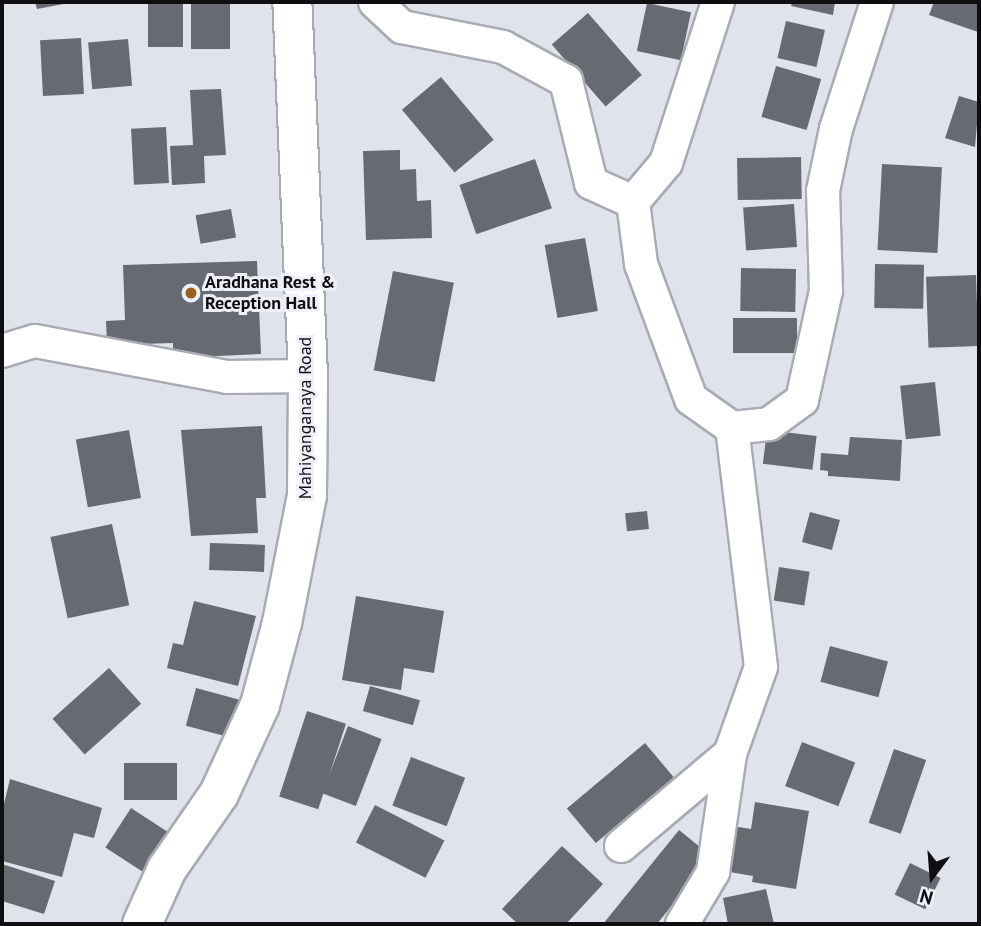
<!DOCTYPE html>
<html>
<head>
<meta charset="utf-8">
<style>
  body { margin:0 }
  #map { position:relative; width:981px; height:926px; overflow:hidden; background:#e1e3ec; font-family:"PT Sans",sans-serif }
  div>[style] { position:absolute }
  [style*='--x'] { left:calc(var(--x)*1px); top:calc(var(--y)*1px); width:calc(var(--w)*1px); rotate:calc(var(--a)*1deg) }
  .building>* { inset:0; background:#686a72; transform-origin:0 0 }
  .roads { filter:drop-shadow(2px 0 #a8abb3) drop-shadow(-2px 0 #a8abb3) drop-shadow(0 2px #a8abb3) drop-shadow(0 -2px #a8abb3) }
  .street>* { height:32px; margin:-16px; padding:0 16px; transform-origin:16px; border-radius:16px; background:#fff }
  .primary>* { height:38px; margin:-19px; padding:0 19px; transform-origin:19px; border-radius:19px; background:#fff }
  .dots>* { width:19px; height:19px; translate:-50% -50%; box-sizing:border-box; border:4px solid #eef0f9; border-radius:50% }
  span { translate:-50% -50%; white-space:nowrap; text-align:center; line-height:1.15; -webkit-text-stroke:6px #eef0f9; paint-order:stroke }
  .poi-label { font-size:18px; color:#0f0f12; font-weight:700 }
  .left { translate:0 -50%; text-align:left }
  .street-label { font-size:18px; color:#0f0f12 }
  .frame { position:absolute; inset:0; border:4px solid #0f0f12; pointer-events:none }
  .north { position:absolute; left:897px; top:842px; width:70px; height:70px; -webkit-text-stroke:5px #eef0f9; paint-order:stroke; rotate:196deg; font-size:19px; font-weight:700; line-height:28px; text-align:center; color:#0f0f12 }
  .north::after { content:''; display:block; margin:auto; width:24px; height:32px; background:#0f0f12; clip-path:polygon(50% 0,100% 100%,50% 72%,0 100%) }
</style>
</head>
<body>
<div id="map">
  <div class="building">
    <i style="clip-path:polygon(35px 2px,69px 2px,69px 3px,37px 9px)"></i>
    <i style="left:148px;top:2px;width:35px;height:45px"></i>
    <i style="left:191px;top:2px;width:39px;height:47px"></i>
    <i style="clip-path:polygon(792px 2px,835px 2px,833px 15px,791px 6px)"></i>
    <i style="clip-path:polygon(934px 2px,979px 2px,978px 32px,929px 15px)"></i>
    <i style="left:647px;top:3px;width:45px;height:49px;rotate:12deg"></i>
    <i style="left:588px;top:13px;width:82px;height:48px;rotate:49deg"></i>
    <i style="left:786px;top:21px;width:40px;height:38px;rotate:13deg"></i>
    <i style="left:81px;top:38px;width:56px;height:41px;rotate:87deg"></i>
    <i style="left:128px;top:39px;width:47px;height:40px;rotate:85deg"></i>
    <i style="left:776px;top:66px;width:47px;height:53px;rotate:16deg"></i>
    <i style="left:441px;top:77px;width:82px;height:51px;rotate:50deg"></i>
    <i style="clip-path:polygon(221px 89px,226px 155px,204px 156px,205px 183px,172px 185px,170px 146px,193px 145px,190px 90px)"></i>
    <i style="clip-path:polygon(959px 96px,979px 102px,975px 147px,945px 138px)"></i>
    <i style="left:166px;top:127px;width:56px;height:35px;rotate:87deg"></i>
    <i style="clip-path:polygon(400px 150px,400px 170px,416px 169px,417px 201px,431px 200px,432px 238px,366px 240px,363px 151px)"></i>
    <i style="left:801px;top:157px;width:42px;height:64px;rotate:89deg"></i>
    <i style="left:535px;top:159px;width:52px;height:80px;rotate:71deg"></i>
    <i style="left:882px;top:164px;width:60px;height:86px;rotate:3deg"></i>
    <i style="left:794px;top:204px;width:43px;height:51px;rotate:86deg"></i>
    <i style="left:231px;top:209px;width:29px;height:36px;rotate:80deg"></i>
    <i style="left:585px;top:238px;width:74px;height:41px;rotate:80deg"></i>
    <i style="clip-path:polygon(257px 261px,261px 354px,173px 358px,173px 343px,107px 345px,106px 321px,125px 320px,123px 265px)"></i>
    <i style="left:875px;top:264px;width:49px;height:44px;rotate:1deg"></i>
    <i style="left:741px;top:268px;width:55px;height:43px;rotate:1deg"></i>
    <i style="left:393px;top:271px;width:62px;height:101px;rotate:11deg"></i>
    <i style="left:976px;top:275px;width:71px;height:50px;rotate:88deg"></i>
    <i style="left:797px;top:318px;width:35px;height:64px;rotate:90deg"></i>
    <i style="left:935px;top:382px;width:54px;height:35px;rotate:84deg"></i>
    <i style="clip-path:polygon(262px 426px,266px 498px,256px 498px,258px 533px,191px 536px,181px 430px)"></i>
    <i style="left:129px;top:430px;width:69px;height:54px;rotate:80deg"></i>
    <i style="left:767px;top:430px;width:50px;height:34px;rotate:7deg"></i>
    <i style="clip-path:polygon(850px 437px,902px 440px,900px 481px,828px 476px,828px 471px,820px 470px,821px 453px,848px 455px)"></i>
    <i style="left:647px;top:511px;width:18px;height:22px;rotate:84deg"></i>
    <i style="left:810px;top:512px;width:31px;height:31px;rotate:15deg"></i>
    <i style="left:112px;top:524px;width:83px;height:63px;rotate:78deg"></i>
    <i style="left:210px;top:543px;width:55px;height:27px;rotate:2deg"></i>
    <i style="left:779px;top:567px;width:31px;height:34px;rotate:9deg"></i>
    <i style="clip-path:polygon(356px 596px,444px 611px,434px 673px,404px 668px,401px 690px,342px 680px)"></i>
    <i style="clip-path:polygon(194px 601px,256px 616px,238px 686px,167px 668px,173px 643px,183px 645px)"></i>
    <i style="left:830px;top:646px;width:60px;height:37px;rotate:15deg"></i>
    <i style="left:109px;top:668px;width:48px;height:76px;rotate:48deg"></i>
    <i style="left:370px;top:686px;width:52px;height:26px;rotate:16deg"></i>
    <i style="left:196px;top:688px;width:46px;height:39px;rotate:15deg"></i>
    <i style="left:307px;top:711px;width:41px;height:90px;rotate:18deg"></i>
    <i style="left:348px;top:726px;width:36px;height:72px;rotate:21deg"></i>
    <i style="left:802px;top:742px;width:57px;height:47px;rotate:21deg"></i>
    <i style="left:645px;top:743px;width:45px;height:102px;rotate:50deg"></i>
    <i style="left:894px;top:749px;width:34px;height:78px;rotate:19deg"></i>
    <i style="left:411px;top:757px;width:58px;height:52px;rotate:21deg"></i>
    <i style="left:124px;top:763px;width:53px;height:37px"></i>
    <i style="clip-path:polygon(10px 779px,102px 808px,94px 838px,74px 833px,62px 877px,2px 861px,2px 812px)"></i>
    <i style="clip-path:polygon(755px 802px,809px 811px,796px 889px,752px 882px,753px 876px,724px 871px,732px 826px,751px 829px)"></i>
    <i style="left:375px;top:805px;width:78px;height:42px;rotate:27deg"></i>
    <i style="left:131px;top:808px;width:44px;height:47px;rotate:33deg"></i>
    <i style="clip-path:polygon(679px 830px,711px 856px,657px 924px,603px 924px)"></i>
    <i style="clip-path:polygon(562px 846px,603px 884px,566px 924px,518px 924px,502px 909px)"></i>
    <i style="left:910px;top:863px;width:34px;height:35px;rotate:26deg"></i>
    <i style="clip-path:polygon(2px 864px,55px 881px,44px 914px,2px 901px)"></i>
    <i style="clip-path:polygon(766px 889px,774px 924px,728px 924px,723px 898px)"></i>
  </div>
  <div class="roads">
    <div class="street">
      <i style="--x:375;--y:2;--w:37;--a:43"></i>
      <i style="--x:402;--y:27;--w:103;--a:11.2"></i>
      <i style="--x:503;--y:47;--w:72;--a:28.4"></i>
      <i style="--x:566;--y:81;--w:105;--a:76.2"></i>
      <i style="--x:591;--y:183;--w:46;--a:24.3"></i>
      <i style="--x:633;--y:202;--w:51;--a:-49.8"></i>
      <i style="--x:666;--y:163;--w:169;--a:-72.1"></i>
      <i style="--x:633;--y:202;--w:63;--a:82.6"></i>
      <i style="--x:641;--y:264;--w:144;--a:69.7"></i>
      <i style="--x:691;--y:399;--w:50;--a:35.3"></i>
      <i style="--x:732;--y:428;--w:37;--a:-6"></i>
      <i style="--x:769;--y:424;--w:41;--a:-36"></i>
      <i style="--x:802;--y:400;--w:112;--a:-77.6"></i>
      <i style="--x:826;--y:291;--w:100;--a:-91.7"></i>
      <i style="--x:823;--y:191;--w:63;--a:-78.2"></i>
      <i style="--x:836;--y:129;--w:133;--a:-72.1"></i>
      <i style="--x:2;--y:351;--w:34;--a:-17"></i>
      <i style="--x:35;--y:341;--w:195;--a:10.6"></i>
      <i style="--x:227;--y:377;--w:81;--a:-0.7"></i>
      <i style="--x:621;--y:846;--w:143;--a:-40.2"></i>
      <i style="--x:730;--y:754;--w:92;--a:-70.4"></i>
      <i style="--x:761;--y:667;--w:241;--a:-96.9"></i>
      <i style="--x:682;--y:924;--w:61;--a:-59.2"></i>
      <i style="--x:713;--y:872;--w:119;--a:-81.8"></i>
    </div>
    <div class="primary">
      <i style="--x:142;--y:924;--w:60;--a:-65.6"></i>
      <i style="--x:167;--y:869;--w:91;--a:-55.3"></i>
      <i style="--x:219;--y:794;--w:98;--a:-65.3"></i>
      <i style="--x:260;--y:705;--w:85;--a:-75"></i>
      <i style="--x:282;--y:623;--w:130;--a:-78.9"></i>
      <i style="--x:307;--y:495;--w:119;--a:-89.5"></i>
      <i style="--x:308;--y:376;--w:374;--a:-92.4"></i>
    </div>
  </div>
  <div class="dots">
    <i style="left:191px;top:293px;background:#9a611e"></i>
  </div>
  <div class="poi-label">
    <span class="left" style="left:205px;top:293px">Aradhana Rest &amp;<br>Reception Hall</span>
  </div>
  <div class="street-label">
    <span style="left:305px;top:418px;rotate:-90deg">Mahiyanganaya Road</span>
  </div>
  <div class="frame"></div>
  <div class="north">N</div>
</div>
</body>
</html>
